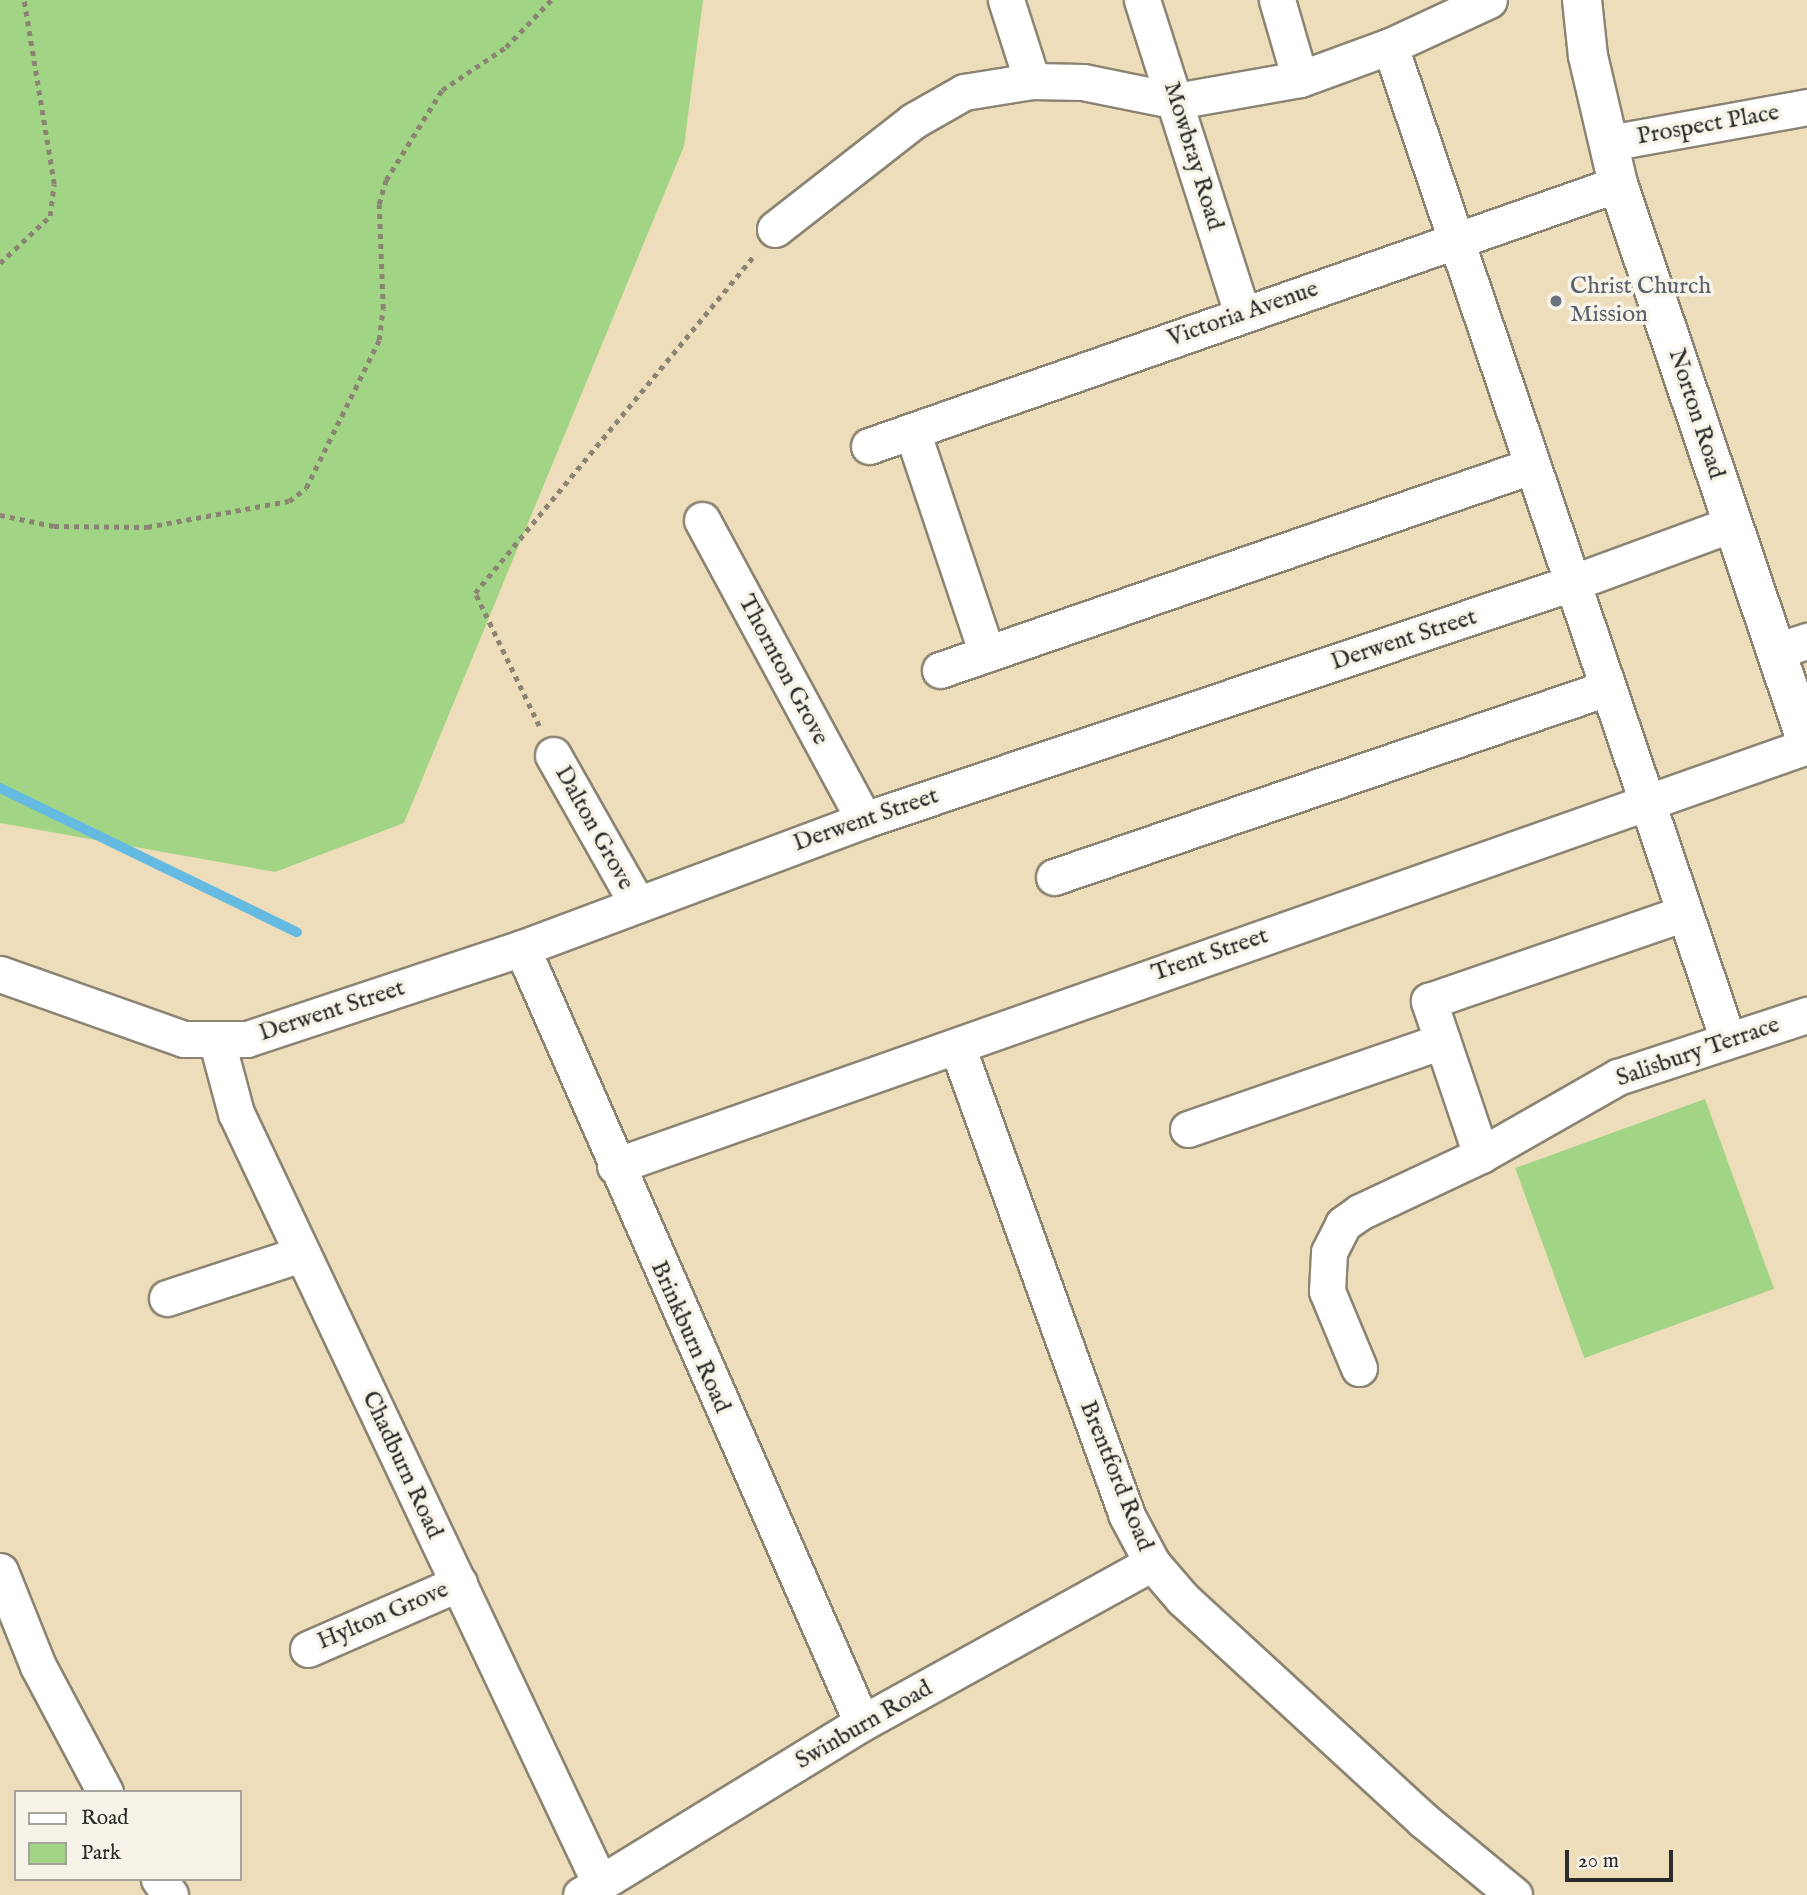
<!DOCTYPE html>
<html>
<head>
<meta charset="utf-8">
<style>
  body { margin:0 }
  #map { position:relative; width:1807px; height:1895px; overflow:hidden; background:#edb; font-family:"IM FELL English",serif }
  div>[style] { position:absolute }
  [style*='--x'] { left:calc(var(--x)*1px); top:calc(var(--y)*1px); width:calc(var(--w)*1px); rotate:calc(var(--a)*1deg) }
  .green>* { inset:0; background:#a1d585; transform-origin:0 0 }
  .stream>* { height:10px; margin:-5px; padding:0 5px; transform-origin:5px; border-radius:5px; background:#65bae2 }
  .path>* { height:4.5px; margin-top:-2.25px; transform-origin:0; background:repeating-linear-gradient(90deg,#8c8473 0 5px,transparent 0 10px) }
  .roads { filter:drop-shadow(2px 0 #8c8473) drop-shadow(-2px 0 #8c8473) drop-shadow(0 2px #8c8473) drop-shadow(0 -2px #8c8473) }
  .minor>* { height:35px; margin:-17.5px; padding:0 17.5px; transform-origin:17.5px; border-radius:17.5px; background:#fff }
  .major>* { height:38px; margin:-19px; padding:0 19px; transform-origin:19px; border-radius:19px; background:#fff }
  .dots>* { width:19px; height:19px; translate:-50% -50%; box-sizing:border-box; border:4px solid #f7f3e8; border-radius:50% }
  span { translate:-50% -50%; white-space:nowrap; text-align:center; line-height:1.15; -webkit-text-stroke:7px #f7f3e8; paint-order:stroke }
  .street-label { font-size:24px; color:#2b2b2b }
  .worship-label { font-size:24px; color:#5b616d }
  .left { translate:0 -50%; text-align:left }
  .legend { position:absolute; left:14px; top:1790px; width:228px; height:91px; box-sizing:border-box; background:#f7f3e8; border:2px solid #a5a39c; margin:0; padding:9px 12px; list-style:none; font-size:21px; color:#2b2b2b }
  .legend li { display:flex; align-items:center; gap:14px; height:35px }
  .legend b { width:35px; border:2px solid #a5a39c }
  .scale { position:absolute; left:1565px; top:1850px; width:108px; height:32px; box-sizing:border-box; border:4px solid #2b2b2b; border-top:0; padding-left:9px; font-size:21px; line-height:24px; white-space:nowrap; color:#2b2b2b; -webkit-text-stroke:5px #f7f3e8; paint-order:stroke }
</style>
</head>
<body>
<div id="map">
  <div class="green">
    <i style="clip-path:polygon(0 0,703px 0,684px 146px,404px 823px,275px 872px,0 823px)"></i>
    <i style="left:1705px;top:1099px;width:202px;height:202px;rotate:70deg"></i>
  </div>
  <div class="stream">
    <i style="--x:0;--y:788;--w:330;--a:25.9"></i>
  </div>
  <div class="path">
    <i style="--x:0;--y:263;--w:69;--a:-43.2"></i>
    <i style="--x:50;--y:216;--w:32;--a:-83"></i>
    <i style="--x:54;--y:184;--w:186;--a:-99.3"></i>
    <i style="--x:0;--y:515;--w:55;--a:11.5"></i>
    <i style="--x:54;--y:526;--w:93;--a:0.6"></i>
    <i style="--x:147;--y:527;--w:144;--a:-10.4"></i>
    <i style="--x:289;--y:501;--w:21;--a:-37"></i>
    <i style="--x:306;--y:488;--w:165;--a:-63.7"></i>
    <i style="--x:379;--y:340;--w:31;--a:-83"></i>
    <i style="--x:383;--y:309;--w:105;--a:-92.2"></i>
    <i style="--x:379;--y:204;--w:25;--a:-74"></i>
    <i style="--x:386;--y:180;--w:106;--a:-58.1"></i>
    <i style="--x:442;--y:90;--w:77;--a:-33.9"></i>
    <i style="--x:506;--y:47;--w:65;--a:-46.2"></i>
    <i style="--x:539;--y:726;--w:148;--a:-115.7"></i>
    <i style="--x:475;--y:593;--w:440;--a:-50.4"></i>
  </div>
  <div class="roads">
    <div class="minor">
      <i style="--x:1006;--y:0;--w:85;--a:72.2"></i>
      <i style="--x:1142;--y:0;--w:329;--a:72.3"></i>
      <i style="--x:1277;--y:0;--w:82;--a:73.8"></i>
      <i style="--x:1390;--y:46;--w:1050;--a:71.22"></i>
      <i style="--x:1609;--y:143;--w:201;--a:-10.3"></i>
      <i style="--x:775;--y:229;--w:175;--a:-38"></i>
      <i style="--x:913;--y:121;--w:59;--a:-29.6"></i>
      <i style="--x:964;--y:92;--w:69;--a:-9.2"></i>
      <i style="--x:1032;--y:81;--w:51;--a:1.1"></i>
      <i style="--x:1083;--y:82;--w:95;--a:11.5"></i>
      <i style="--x:1176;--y:101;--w:126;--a:-10.1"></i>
      <i style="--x:1300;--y:79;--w:96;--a:-20.1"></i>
      <i style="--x:1390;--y:46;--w:109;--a:-24.9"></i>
      <i style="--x:912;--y:431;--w:235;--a:71.4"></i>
      <i style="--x:869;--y:446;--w:794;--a:-19.28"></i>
      <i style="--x:702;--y:520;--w:341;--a:61.6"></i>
      <i style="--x:1776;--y:651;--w:33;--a:-18"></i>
      <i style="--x:940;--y:670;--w:625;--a:-19.04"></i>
      <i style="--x:553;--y:755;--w:169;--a:60.5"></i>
      <i style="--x:1054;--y:877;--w:584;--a:-18.87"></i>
      <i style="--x:522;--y:948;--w:846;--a:66.31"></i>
      <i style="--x:0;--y:974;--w:195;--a:19.5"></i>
      <i style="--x:184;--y:1039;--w:63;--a:0"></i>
      <i style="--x:247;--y:1039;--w:290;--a:-18.3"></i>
      <i style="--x:522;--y:948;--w:365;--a:-20.5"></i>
      <i style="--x:864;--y:820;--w:743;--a:-18.51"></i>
      <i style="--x:1569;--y:584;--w:174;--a:-20.2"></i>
      <i style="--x:217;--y:1042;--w:73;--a:75"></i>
      <i style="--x:236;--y:1113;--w:852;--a:64.7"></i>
      <i style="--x:957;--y:1046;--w:498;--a:70.1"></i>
      <i style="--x:1126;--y:1514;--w:55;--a:62"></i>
      <i style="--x:1152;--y:1563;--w:48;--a:49.3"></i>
      <i style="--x:1183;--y:1599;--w:326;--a:42.6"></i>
      <i style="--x:1423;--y:1820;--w:118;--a:39.5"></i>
      <i style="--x:1188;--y:1129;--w:269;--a:-19.1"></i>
      <i style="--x:1481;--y:1155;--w:163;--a:-108.7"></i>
      <i style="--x:1429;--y:1001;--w:270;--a:-19"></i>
      <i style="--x:615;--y:1166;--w:1264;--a:-19.41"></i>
      <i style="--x:167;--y:1298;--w:142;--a:-18.1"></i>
      <i style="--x:1359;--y:1368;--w:83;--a:-112.6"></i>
      <i style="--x:1327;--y:1291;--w:39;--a:-87"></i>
      <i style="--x:1329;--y:1252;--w:31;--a:-63"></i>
      <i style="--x:1343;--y:1224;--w:21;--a:-35"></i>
      <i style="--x:1360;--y:1212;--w:134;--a:-25.2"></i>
      <i style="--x:1481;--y:1155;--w:158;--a:-29.7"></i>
      <i style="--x:1618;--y:1077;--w:199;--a:-18.2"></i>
      <i style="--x:0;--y:1571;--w:102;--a:68.2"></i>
      <i style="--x:38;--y:1666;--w:143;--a:62"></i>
      <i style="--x:308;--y:1649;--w:165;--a:-23.6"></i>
      <i style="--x:159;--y:1879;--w:19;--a:55"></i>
      <i style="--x:581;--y:1895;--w:329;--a:-31.5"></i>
      <i style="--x:862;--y:1723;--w:331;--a:-28.9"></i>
    </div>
    <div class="major">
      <i style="--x:1582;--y:0;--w:56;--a:83.9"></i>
      <i style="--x:1588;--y:56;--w:131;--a:76.8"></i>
      <i style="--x:1618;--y:184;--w:590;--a:71.32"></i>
    </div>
  </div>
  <div class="dots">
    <i style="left:1556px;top:301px;background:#6b7280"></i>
  </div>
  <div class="street-label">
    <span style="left:1708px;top:125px;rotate:-10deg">Prospect Place</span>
    <span style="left:1193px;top:156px;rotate:73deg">Mowbray Road</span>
    <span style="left:1243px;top:314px;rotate:-19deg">Victoria Avenue</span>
    <span style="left:1696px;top:414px;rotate:72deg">Norton Road</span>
    <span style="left:1404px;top:640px;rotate:-18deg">Derwent Street</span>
    <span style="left:783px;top:670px;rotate:62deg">Thornton Grove</span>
    <span style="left:866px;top:820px;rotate:-19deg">Derwent Street</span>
    <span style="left:594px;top:828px;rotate:61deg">Dalton Grove</span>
    <span style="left:1210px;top:955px;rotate:-19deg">Trent Street</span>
    <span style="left:332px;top:1011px;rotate:-18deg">Derwent Street</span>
    <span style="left:1698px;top:1052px;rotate:-19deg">Salisbury Terrace</span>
    <span style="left:690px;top:1337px;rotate:66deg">Brinkburn Road</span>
    <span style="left:402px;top:1465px;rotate:65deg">Chadburn Road</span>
    <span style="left:1116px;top:1476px;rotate:68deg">Brentford Road</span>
    <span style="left:383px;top:1616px;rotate:-23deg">Hylton Grove</span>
    <span style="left:864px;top:1725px;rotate:-30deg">Swinburn Road</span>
  </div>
  <div class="worship-label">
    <span class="left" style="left:1570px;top:301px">Christ Church<br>Mission</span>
  </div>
  <ul class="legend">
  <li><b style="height:9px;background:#fff"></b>Road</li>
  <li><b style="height:19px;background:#a1d585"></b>Park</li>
  </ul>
  <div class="scale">20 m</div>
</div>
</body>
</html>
